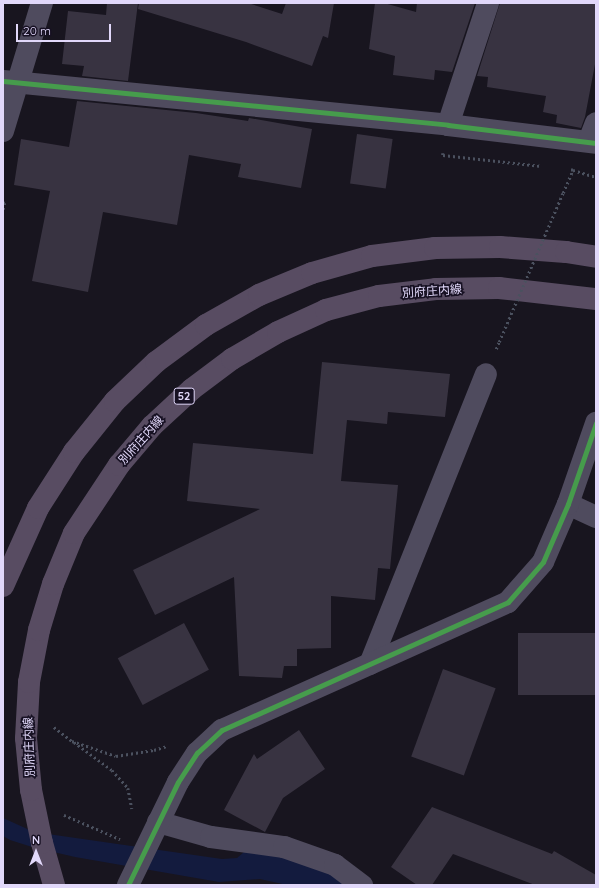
<!DOCTYPE html>
<html>
<head>
<meta charset="utf-8">
<style>
  body { margin:0 }
  #map { position:relative; width:599px; height:888px; overflow:hidden; background:#18151f; font-family:Quicksand,"Noto Sans JP",sans-serif }
  div>[style] { position:absolute }
  [style*='--x'] { left:calc(var(--x)*1px); top:calc(var(--y)*1px); width:calc(var(--w)*1px); rotate:calc(var(--a)*1deg) }
  .water>* { inset:0; background:#131b3e }
  .building>* { inset:0; background:#383341; transform-origin:0 0 }
  .path>* { height:2.5px; margin-top:-1.25px; transform-origin:0; background:repeating-linear-gradient(90deg,#4b515f 0 2px,transparent 0 5px) }
  .minor>* { height:22px; margin:-11px; padding:0 11px; transform-origin:11px; border-radius:11px; background:#4f4b5e }
  .tertiary>* { height:22px; margin:-11px; padding:0 11px; transform-origin:11px; border-radius:11px; background:#4f4b5e }
  .primary>* { height:22px; margin:-11px; padding:0 11px; transform-origin:11px; border-radius:11px; background:#584c62 }
  .path-bridge>* { height:2.5px; margin-top:-1.25px; transform-origin:0; background:repeating-linear-gradient(90deg,#4b515f 0 2px,transparent 0 5px) }
  .cycleway>* { height:5px; margin:-2.5px; padding:0 2.5px; transform-origin:2.5px; border-radius:2.5px; background:#469c4c }
  span { translate:-50% -50%; white-space:nowrap; text-align:center; line-height:1.15; -webkit-text-stroke:3.5px #171123; paint-order:stroke }
  .shield-label span { padding:1px 3px; background:#171123; border:1px solid; border-radius:3px; -webkit-text-stroke-width:0 }
  .shield-label { font-size:11px; color:#e1d8fa; font-weight:700 }
  .street-label { font-size:12px; color:#e1d8fa }
  .frame { position:absolute; inset:0; border:4px solid #e1d8fa; pointer-events:none }
  .north { position:absolute; left:16px; top:832px; width:40px; height:40px; -webkit-text-stroke:3px #171123; paint-order:stroke; rotate:0deg; font-size:11px; font-weight:700; line-height:16px; text-align:center; color:#e1d8fa }
  .north::after { content:''; display:block; margin:auto; width:14px; height:18px; background:#e1d8fa; clip-path:polygon(50% 0,100% 100%,50% 72%,0 100%) }
  .scale { position:absolute; left:16px; top:24px; width:95px; height:18px; box-sizing:border-box; border:2px solid #e1d8fa; border-top:0; padding-left:5px; font-size:12px; line-height:14px; white-space:nowrap; color:#e1d8fa; -webkit-text-stroke:3px #171123; paint-order:stroke }
</style>
</head>
<body>
<div id="map">
  <div class="water">
    <i style="clip-path:polygon(3px 818px,34px 832px,222px 859px,237px 858px,244px 852px,277px 856px,329px 872px,349px 885px,287px 885px,260px 879px,219px 882px,75px 857px,32px 847px,10px 840px,3px 836px)"></i>
  </div>
  <div class="building">
    <i style="clip-path:polygon(107px 3px,138px 3px,128px 81px,82px 76px,84px 66px,62px 64px,68px 11px,106px 15px)"></i>
    <i style="clip-path:polygon(139px 3px,248px 3px,282px 14px,286px 3px,334px 3px,328px 38px,323px 36px,312px 66px,246px 42px,138px 9px)"></i>
    <i style="clip-path:polygon(375px 3px,384px 3px,416px 12px,417px 3px,475px 3px,452px 72px,435px 70px,434px 80px,393px 75px,395px 56px,369px 49px)"></i>
    <i style="clip-path:polygon(500px 3px,596px 3px,596px 59px,585px 117px,581px 128px,556px 123px,557px 115px,543px 112px,546px 96px,487px 87px,488px 77px,477px 76px)"></i>
    <i style="clip-path:polygon(77px 101px,196px 113px,248px 121px,249px 118px,312px 129px,301px 188px,238px 177px,241px 164px,189px 155px,177px 225px,103px 212px,88px 292px,32px 281px,50px 191px,14px 185px,21px 139px,69px 147px)"></i>
    <i style="left:357px;top:134px;width:36px;height:50px;rotate:8deg"></i>
    <i style="clip-path:polygon(322px 362px,450px 374px,445px 417px,388px 412px,387px 424px,347px 420px,341px 481px,398px 485px,390px 569px,378px 568px,375px 600px,331px 596px,331px 648px,297px 649px,297px 666px,284px 666px,282px 678px,239px 676px,234px 577px,155px 615px,133px 570px,260px 509px,187px 501px,193px 443px,313px 454px)"></i>
    <i style="left:184px;top:623px;width:53px;height:75px;rotate:62deg"></i>
    <i style="left:518px;top:633px;width:78px;height:62px"></i>
    <i style="left:443px;top:669px;width:56px;height:93px;rotate:20deg"></i>
    <i style="clip-path:polygon(299px 730px,325px 769px,283px 798px,265px 832px,224px 810px,254px 754px,257px 759px)"></i>
    <i style="clip-path:polygon(432px 807px,552px 854px,554px 851px,596px 875px,596px 885px,535px 885px,453px 854px,432px 885px,417px 885px,391px 867px)"></i>
  </div>
  <div class="path">
    <i style="--x:443;--y:153;--w:2;--a:90"></i>
    <i style="--x:443;--y:155;--w:99;--a:6.4"></i>
    <i style="--x:573;--y:170;--w:24;--a:17"></i>
    <i style="--x:563;--y:193;--w:25;--a:-67"></i>
    <i style="--x:573;--y:170;--w:3;--a:180"></i>
    <i style="--x:3;--y:202;--w:2;--a:27"></i>
    <i style="--x:5;--y:203;--w:8;--a:104"></i>
    <i style="--x:496;--y:349;--w:8;--a:-67"></i>
    <i style="--x:54;--y:727;--w:23;--a:38"></i>
    <i style="--x:72;--y:741;--w:46;--a:18.8"></i>
    <i style="--x:116;--y:756;--w:38;--a:-9"></i>
    <i style="--x:154;--y:750;--w:14;--a:-17"></i>
    <i style="--x:74;--y:742;--w:47;--a:36.4"></i>
    <i style="--x:112;--y:770;--w:24;--a:48"></i>
    <i style="--x:128;--y:788;--w:21;--a:79"></i>
    <i style="--x:64;--y:815;--w:61;--a:23.2"></i>
  </div>
  <div class="minor">
    <i style="--x:3;--y:81;--w:447;--a:5.6"></i>
    <i style="--x:448;--y:125;--w:149;--a:6.9"></i>
    <i style="--x:448;--y:125;--w:128;--a:-71.8"></i>
    <i style="--x:3;--y:131;--w:134;--a:-73.1"></i>
    <i style="--x:589;--y:141;--w:19;--a:-69"></i>
    <i style="--x:568;--y:504;--w:31;--a:25"></i>
    <i style="--x:370;--y:664;--w:312;--a:-68.2"></i>
    <i style="--x:158;--y:822;--w:55;--a:15.8"></i>
    <i style="--x:211;--y:837;--w:74;--a:7.8"></i>
    <i style="--x:284;--y:847;--w:54;--a:19.4"></i>
    <i style="--x:335;--y:865;--w:34;--a:37"></i>
    <i style="--x:128;--y:885;--w:114;--a:-64.1"></i>
    <i style="--x:178;--y:782;--w:35;--a:-57"></i>
    <i style="--x:197;--y:753;--w:34;--a:-43"></i>
  </div>
  <div class="tertiary">
    <i style="--x:222;--y:730;--w:313;--a:-24.1"></i>
    <i style="--x:508;--y:602;--w:53;--a:-48.8"></i>
    <i style="--x:543;--y:562;--w:63;--a:-66.7"></i>
    <i style="--x:568;--y:504;--w:86;--a:-70.9"></i>
  </div>
  <div class="primary">
    <i style="--x:3;--y:586;--w:85;--a:-65.8"></i>
    <i style="--x:38;--y:508;--w:67;--a:-57.3"></i>
    <i style="--x:74;--y:452;--w:65;--a:-51.2"></i>
    <i style="--x:115;--y:401;--w:57;--a:-43.6"></i>
    <i style="--x:156;--y:362;--w:62;--a:-36.5"></i>
    <i style="--x:206;--y:325;--w:61;--a:-29.5"></i>
    <i style="--x:259;--y:295;--w:57;--a:-22.5"></i>
    <i style="--x:312;--y:273;--w:62;--a:-15.8"></i>
    <i style="--x:372;--y:256;--w:64;--a:-7.2"></i>
    <i style="--x:435;--y:248;--w:65;--a:-0.9"></i>
    <i style="--x:500;--y:247;--w:66;--a:4.3"></i>
    <i style="--x:566;--y:252;--w:30;--a:9"></i>
    <i style="--x:54;--y:885;--w:44;--a:-105.9"></i>
    <i style="--x:42;--y:843;--w:54;--a:-101.7"></i>
    <i style="--x:31;--y:790;--w:52;--a:-95.5"></i>
    <i style="--x:26;--y:738;--w:56;--a:-86.9"></i>
    <i style="--x:29;--y:682;--w:53;--a:-79.1"></i>
    <i style="--x:39;--y:630;--w:48;--a:-73.1"></i>
    <i style="--x:53;--y:584;--w:55;--a:-67.6"></i>
    <i style="--x:74;--y:533;--w:82;--a:-56.5"></i>
    <i style="--x:119;--y:465;--w:51;--a:-49.8"></i>
    <i style="--x:152;--y:426;--w:54;--a:-42.8"></i>
    <i style="--x:192;--y:389;--w:50;--a:-36.9"></i>
    <i style="--x:232;--y:359;--w:53;--a:-30.4"></i>
    <i style="--x:278;--y:332;--w:53;--a:-24.6"></i>
    <i style="--x:326;--y:310;--w:55;--a:-14.8"></i>
    <i style="--x:379;--y:296;--w:57;--a:-7"></i>
    <i style="--x:436;--y:289;--w:63;--a:-0.9"></i>
    <i style="--x:499;--y:288;--w:98;--a:6.5"></i>
  </div>
  <div class="path-bridge">
    <i style="--x:499;--y:342;--w:162;--a:-66.8"></i>
  </div>
  <div class="cycleway">
    <i style="--x:3;--y:81;--w:447;--a:5.6"></i>
    <i style="--x:448;--y:125;--w:149;--a:6.9"></i>
    <i style="--x:128;--y:885;--w:114;--a:-64.1"></i>
    <i style="--x:178;--y:782;--w:35;--a:-57"></i>
    <i style="--x:197;--y:753;--w:34;--a:-43"></i>
    <i style="--x:222;--y:730;--w:313;--a:-24.1"></i>
    <i style="--x:508;--y:602;--w:53;--a:-48.8"></i>
    <i style="--x:543;--y:562;--w:63;--a:-66.7"></i>
    <i style="--x:568;--y:504;--w:86;--a:-70.9"></i>
  </div>
  <div class="shield-label">
    <span style="left:184px;top:396px">52</span>
  </div>
  <div class="street-label">
    <span style="left:432px;top:291px;rotate:-4deg">別府庄内線</span>
    <span style="left:141px;top:440px;rotate:-48deg">別府庄内線</span>
    <span style="left:29px;top:747px;rotate:-92deg">別府庄内線</span>
  </div>
  <div class="frame"></div>
  <div class="north">N</div>
  <div class="scale">20 m</div>
</div>
</body>
</html>
